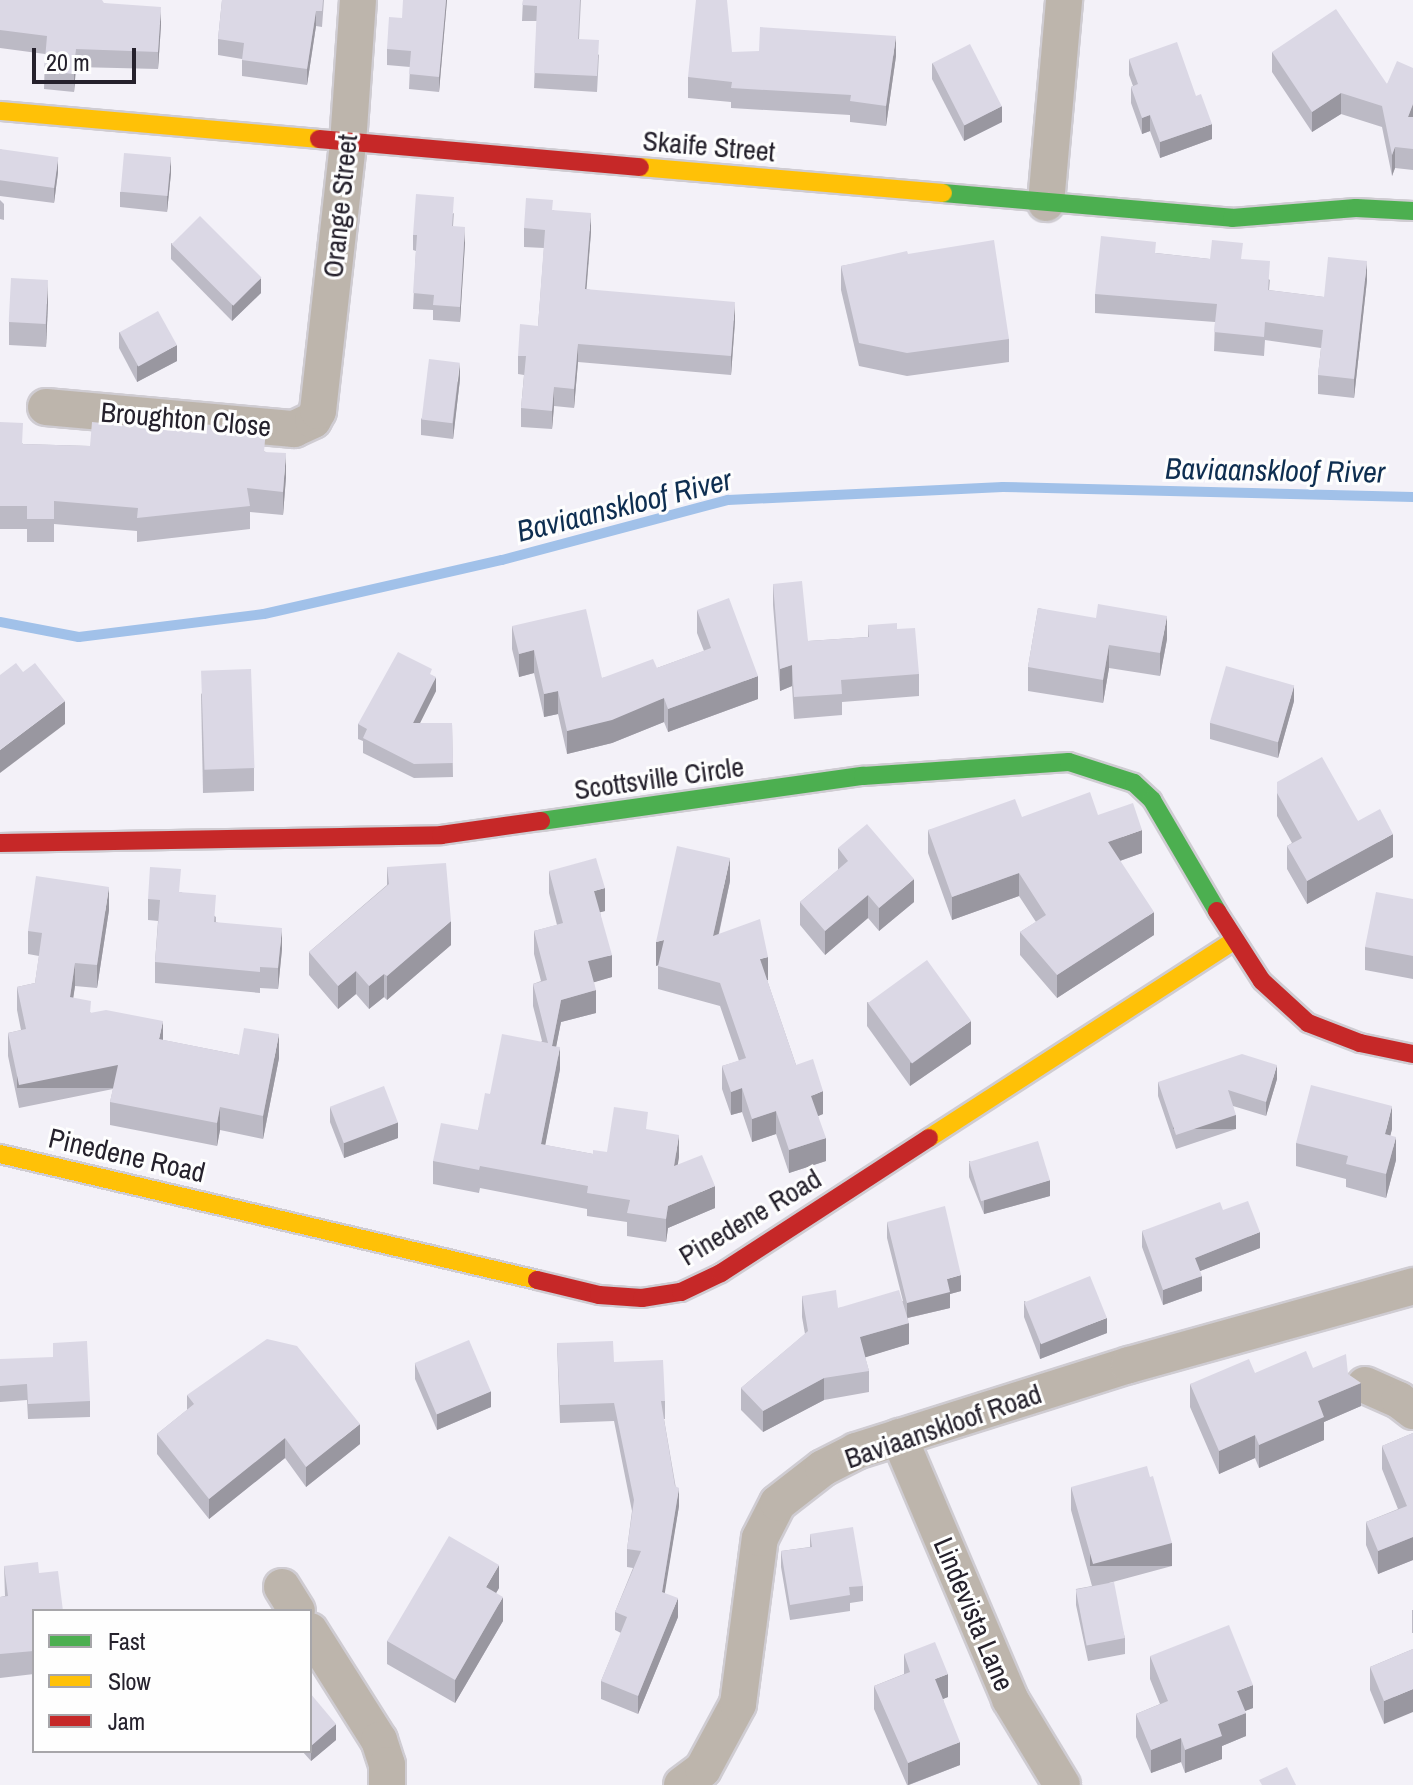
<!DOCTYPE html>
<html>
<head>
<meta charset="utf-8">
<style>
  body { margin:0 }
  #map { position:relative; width:1413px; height:1785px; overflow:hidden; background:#f3f1f8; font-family:"Archivo Narrow",sans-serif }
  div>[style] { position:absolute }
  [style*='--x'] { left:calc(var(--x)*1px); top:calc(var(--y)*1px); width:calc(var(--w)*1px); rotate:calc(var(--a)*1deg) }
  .stream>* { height:10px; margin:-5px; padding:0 5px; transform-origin:5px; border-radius:5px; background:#a1c1e9 }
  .roads { filter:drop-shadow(2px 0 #cfccd2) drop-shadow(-2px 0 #cfccd2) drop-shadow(0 2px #cfccd2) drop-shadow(0 -2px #cfccd2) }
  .street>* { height:36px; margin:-18px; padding:0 18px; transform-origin:18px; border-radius:18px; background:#bdb5ac }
  .fast>* { height:18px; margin:-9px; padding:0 9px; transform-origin:9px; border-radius:9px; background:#4caf50 }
  .slow>* { height:18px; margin:-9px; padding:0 9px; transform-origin:9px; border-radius:9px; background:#ffc107 }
  .jam>* { height:18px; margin:-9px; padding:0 9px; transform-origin:9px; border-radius:9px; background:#c62828 }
  .wall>* { inset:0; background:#bcbac5; transform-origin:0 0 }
  .shaded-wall>* { inset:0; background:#9997a0; transform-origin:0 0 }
  .building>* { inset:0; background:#dbd8e5; transform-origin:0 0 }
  span { translate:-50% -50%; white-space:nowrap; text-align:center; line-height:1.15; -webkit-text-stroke:6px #fefefe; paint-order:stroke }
  .street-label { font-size:28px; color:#25212c }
  .water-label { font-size:30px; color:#0e2e51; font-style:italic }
  .legend { position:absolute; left:32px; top:1609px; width:280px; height:144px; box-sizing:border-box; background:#fefefe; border:2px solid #a7a6aa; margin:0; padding:10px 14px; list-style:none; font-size:24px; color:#25212c }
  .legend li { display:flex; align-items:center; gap:16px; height:40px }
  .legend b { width:40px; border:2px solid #a7a6aa }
  .scale { position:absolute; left:32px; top:48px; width:104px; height:36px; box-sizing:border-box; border:4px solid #25212c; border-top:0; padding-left:10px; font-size:24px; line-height:28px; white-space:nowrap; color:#25212c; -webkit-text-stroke:6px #fefefe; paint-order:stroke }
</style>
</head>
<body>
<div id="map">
  <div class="stream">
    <i style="--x:0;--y:622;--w:80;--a:10.8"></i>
    <i style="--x:79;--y:637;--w:186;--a:-7.1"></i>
    <i style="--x:264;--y:614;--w:244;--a:-12.8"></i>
    <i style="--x:502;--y:560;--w:234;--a:-14.9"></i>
    <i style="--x:728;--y:500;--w:275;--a:-2.7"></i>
    <i style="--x:1003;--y:487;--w:410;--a:1.4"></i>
  </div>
  <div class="roads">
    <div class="street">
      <i style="--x:1046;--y:203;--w:204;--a:-84.9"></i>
      <i style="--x:46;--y:407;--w:249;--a:5.1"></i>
      <i style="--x:294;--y:429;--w:21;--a:-25"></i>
      <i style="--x:313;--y:420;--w:10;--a:-61"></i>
      <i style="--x:318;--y:411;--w:270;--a:-83.6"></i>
      <i style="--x:348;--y:143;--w:143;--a:-86"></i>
      <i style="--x:1365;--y:1385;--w:37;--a:24"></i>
      <i style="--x:1399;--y:1400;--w:18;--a:38"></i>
      <i style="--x:899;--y:1437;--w:285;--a:67"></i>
      <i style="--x:1010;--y:1699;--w:100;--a:58.8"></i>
      <i style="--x:282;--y:1587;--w:28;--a:58"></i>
      <i style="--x:310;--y:1631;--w:129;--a:57.7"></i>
      <i style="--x:379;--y:1740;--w:26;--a:72"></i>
      <i style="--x:387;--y:1765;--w:20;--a:90"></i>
      <i style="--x:682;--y:1785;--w:26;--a:-37"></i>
      <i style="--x:703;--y:1769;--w:74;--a:-61.7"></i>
      <i style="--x:738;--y:1704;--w:167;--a:-82.5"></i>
      <i style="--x:760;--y:1538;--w:39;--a:-63"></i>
      <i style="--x:778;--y:1503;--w:57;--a:-37.9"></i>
      <i style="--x:823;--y:1468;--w:37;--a:-27"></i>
      <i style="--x:856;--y:1451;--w:286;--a:-17.5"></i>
      <i style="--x:1129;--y:1365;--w:295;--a:-15.5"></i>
    </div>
    <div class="fast">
      <i style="--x:943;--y:193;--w:290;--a:4.9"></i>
      <i style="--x:1232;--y:218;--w:124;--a:-4.6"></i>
      <i style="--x:1356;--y:208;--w:57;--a:3"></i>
      <i style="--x:541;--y:821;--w:325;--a:-8"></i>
      <i style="--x:863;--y:776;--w:206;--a:-3.9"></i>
      <i style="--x:1069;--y:762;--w:68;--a:17.9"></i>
      <i style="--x:1134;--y:783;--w:25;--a:43"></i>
      <i style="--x:1152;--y:800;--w:129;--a:59.6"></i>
    </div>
    <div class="slow">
      <i style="--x:0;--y:111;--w:320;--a:5"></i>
      <i style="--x:640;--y:167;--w:304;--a:4.9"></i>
      <i style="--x:929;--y:1138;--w:362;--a:-32.9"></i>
      <i style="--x:0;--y:1154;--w:552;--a:13.2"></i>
    </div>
    <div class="jam">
      <i style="--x:319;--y:139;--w:322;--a:5"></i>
      <i style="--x:0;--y:843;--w:441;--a:-1"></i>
      <i style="--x:441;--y:835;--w:101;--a:-8"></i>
      <i style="--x:1217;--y:911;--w:83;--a:57.3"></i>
      <i style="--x:1262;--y:981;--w:62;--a:42.4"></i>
      <i style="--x:1308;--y:1023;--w:56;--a:21"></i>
      <i style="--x:1360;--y:1043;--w:54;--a:11.7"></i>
      <i style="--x:537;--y:1280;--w:64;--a:13.6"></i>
      <i style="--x:599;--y:1295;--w:43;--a:4"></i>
      <i style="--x:642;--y:1298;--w:39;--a:-9"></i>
      <i style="--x:681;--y:1292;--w:44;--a:-25.4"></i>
      <i style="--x:721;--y:1273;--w:248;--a:-33"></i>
    </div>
  </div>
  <div class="wall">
    <i style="clip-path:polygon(0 0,104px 3px,161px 25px,158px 69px,76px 67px,74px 92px,44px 89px,45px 54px,0 48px)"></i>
    <i style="clip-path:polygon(222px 0,324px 0,322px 27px,316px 26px,307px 85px,242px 76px,242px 59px,218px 55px,218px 39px)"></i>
    <i style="clip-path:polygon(447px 0,439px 92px,409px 89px,410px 67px,387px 65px,387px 49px,402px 18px)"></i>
    <i style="clip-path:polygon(523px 0,581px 0,579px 39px,599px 55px,597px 92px,534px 88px,537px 21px,522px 21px)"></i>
    <i style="clip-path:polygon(732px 52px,896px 56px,886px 126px,850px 122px,850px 115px,731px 108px,731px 102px,688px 98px,688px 77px)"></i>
    <i style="clip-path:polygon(1272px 52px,1387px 84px,1413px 68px,1413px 170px,1395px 168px,1392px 176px,1382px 127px,1341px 114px,1312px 132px,1272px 72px)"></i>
    <i style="clip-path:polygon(1129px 59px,1212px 139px,1160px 158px,1150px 131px,1142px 134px,1131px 103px,1131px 87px,1133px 86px,1129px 75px)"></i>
    <i style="clip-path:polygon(932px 63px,1002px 122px,964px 141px,932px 79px)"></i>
    <i style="clip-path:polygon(0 149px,58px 172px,54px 203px,0 196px)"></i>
    <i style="clip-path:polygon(171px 173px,167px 212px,120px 207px,120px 192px)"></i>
    <i style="clip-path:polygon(0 200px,4px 204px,4px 220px,0 219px)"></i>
    <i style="clip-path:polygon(553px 210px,591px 232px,586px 289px,735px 321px,731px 375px,578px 362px,574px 408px,554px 406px,552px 429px,521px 427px,521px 408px,524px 375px,518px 374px,518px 356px,538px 326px,544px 248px,524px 247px,524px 228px)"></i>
    <i style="clip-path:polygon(454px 213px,453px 226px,465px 243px,460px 322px,433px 320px,433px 310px,413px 309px,416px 251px,413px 250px,413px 235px)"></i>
    <i style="clip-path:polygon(171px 243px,261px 293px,232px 321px,171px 259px)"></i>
    <i style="clip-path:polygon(1156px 253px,1210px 259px,1243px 260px,1270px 280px,1269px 290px,1324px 297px,1367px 280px,1354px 398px,1318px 394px,1318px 375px,1321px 348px,1265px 340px,1264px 356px,1214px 351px,1215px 322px,1095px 313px,1095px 294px)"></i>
    <i style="clip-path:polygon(908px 254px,1009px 339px,1009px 362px,907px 376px,859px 366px,841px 290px,841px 266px)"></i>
    <i style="clip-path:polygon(48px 303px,46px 347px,9px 345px,9px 322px)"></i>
    <i style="clip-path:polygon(119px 332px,177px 361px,137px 382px,119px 348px)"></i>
    <i style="clip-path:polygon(460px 379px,453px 439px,421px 435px,421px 419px)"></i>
    <i style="clip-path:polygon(161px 421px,266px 452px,286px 477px,283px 515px,250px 512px,250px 529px,137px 542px,137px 531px,54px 524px,54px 542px,27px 542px,27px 529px,0 529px,0 422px,23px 444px,90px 446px,133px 426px)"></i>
    <i style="clip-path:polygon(773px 584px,808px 641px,868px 637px,868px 625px,897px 629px,919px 674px,919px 696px,842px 702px,842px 715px,794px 719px,792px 686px,780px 691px,773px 605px)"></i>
    <i style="clip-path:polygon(1038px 608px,1167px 639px,1160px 676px,1109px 668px,1103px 703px,1028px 691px,1028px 667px)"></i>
    <i style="clip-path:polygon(697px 610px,758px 699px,668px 732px,664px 722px,612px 743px,567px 754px,558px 714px,544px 717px,534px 673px,519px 677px,512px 649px,512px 626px,602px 678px,657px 668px,704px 651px,697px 633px)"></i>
    <i style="clip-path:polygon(432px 675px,436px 691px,420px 723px,452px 723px,453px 777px,414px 778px,363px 753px,363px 741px,358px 739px,358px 724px)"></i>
    <i style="clip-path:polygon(201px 693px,254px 768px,254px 791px,203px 793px)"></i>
    <i style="clip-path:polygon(1294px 701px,1278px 758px,1210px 739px,1210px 723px)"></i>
    <i style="clip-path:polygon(1277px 782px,1358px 821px,1393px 857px,1307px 904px,1287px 869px,1287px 846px,1292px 843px,1277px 816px)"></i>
    <i style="clip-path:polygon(1098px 815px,1142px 853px,1120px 861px,1154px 935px,1057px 998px,1020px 955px,1020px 932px,1036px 922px,1019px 896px,952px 920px,928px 853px,928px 830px,1022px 817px)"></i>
    <i style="clip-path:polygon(838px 848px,914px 902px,879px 931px,868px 918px,825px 955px,800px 925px,800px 902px,838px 870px)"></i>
    <i style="clip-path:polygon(387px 867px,451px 945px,387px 1000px,384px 997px,369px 1009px,356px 994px,338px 1009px,309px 975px,309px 952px,387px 885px)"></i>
    <i style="clip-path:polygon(549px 871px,605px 911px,600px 912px,612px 977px,594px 982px,596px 1013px,561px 1022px,556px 1046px,560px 1069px,545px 1145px,593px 1154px,607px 1152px,648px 1130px,679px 1157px,677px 1165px,715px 1208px,668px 1228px,666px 1242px,627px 1236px,627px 1222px,587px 1216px,587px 1209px,480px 1188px,479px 1193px,433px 1184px,433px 1161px,478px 1130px,490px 1094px,542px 1041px,533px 1006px,533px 984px,541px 981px,534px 954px,534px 931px,557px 925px,549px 893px)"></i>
    <i style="clip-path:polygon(730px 881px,719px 934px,768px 980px,767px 980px,796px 1065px,823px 1114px,818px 1116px,826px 1161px,789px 1173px,776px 1134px,752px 1142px,742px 1112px,731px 1115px,722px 1089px,722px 1066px,739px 1061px,720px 1006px,658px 989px,658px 965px,656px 966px)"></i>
    <i style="clip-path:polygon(181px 892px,216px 917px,216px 922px,282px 949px,278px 989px,260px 988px,260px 993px,155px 983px,155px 962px,158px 921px,148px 920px,148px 899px)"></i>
    <i style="clip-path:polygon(1413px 899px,1413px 979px,1365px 970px,1365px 947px)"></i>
    <i style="clip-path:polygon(109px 910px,97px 988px,75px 986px,73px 998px,91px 1013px,163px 1040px,239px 1055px,279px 1058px,263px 1139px,220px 1130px,217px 1146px,110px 1125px,110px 1102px,113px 1089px,19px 1108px,8px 1056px,8px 1033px,21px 1030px,17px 1010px,17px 987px,35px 983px,39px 956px,28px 954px,28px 931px)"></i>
    <i style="clip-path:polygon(867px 1002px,971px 1044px,910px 1086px,867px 1026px)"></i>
    <i style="clip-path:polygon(1277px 1079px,1266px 1116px,1233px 1106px,1236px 1129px,1176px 1149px,1158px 1096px,1158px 1082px)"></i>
    <i style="clip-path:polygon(330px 1107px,398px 1138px,344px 1158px,330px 1122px)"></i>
    <i style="clip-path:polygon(1392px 1129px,1390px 1136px,1396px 1160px,1386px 1198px,1346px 1187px,1346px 1179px,1296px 1166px,1296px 1143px)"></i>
    <i style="clip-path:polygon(969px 1161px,1050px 1196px,984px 1214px,969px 1177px)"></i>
    <i style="clip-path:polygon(1223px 1210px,1260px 1248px,1200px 1271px,1202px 1291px,1163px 1305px,1142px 1247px,1142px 1231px)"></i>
    <i style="clip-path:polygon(887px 1222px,961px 1291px,950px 1294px,950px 1308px,908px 1318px,909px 1344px,865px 1357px,869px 1371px,869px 1392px,824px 1400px,763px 1432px,741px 1410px,741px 1388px,805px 1334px,802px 1317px,802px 1296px,838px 1308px,903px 1301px,887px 1238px)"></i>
    <i style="clip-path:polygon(1024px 1301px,1107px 1333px,1040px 1359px,1024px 1317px)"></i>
    <i style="clip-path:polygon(557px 1343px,614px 1362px,665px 1401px,665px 1419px,664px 1419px,679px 1506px,664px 1593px,678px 1617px,638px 1714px,601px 1699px,601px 1681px,621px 1633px,615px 1630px,615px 1612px,633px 1568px,627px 1567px,627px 1549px,632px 1511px,614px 1421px,560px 1423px)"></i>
    <i style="clip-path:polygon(0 1359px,90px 1401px,90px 1417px,28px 1419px,27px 1400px,0 1402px)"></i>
    <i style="clip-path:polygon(415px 1363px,491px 1407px,437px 1430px,415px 1379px)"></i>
    <i style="clip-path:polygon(1313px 1368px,1348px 1374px,1361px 1406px,1324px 1422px,1324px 1440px,1259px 1468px,1255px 1458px,1219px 1474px,1190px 1407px,1190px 1384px,1255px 1373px)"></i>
    <i style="clip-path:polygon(187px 1395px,360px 1444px,306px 1487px,285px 1458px,209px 1519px,157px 1454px,157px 1434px,187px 1410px)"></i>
    <i style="clip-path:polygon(1413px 1433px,1413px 1560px,1378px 1574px,1366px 1545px,1366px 1522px,1398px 1509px,1382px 1469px,1382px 1446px)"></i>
    <i style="clip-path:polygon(1071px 1487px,1172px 1566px,1109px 1583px,1125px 1638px,1125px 1654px,1088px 1661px,1076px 1605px,1076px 1589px,1092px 1586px,1071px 1510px)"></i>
    <i style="clip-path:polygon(810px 1534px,863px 1586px,863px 1601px,850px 1603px,850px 1611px,790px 1620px,781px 1567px,781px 1551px,810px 1547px)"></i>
    <i style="clip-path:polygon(4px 1566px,34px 1611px,34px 1674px,0 1678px,0 1597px,5px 1596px)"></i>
    <i style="clip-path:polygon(499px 1588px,496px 1593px,503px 1621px,455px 1703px,387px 1664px,387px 1641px)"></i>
    <i style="left:1412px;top:1610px;width:1px;height:23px"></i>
    <i style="clip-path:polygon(1413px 1649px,1384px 1724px,1370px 1690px,1370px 1667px)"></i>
    <i style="clip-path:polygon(904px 1654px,948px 1697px,943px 1699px,960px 1765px,909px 1785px,907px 1785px,874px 1709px,874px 1686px,904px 1674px)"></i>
    <i style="clip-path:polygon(1150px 1656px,1253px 1708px,1245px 1711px,1246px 1736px,1222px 1746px,1222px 1759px,1185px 1773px,1181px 1762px,1151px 1773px,1136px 1737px,1136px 1714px,1160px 1704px,1150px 1679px)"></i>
    <i style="clip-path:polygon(310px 1693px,336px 1740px,311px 1761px,302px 1751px,310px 1751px)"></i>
  </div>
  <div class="shaded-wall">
    <i style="clip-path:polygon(446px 0,447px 0,439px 92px,439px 77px)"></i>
    <i style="clip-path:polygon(161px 7px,161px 25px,158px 69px,158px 52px)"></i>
    <i style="clip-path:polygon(316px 11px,316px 26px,307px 85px,307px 69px)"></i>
    <i style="clip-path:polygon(896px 36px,896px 56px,886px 126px,886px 106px)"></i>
    <i style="clip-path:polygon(76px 49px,76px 67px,74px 92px,74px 74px)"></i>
    <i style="clip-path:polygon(1341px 93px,1341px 114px,1312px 132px,1312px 112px)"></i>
    <i style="clip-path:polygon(1413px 104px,1413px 125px,1408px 117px)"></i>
    <i style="clip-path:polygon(1002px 106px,1002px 122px,964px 141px,964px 125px)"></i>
    <i style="clip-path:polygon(1150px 115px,1150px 131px,1142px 134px,1142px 118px)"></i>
    <i style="clip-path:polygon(1212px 124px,1212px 139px,1160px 158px,1160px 142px)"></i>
    <i style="clip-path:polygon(1395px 147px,1395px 168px,1392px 176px,1392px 155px)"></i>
    <i style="clip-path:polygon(58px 157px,58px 172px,54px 203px,54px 187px)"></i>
    <i style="clip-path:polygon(171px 157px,171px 173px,167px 212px,167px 196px)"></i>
    <i style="clip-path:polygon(591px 213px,591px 232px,585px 308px,585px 289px)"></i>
    <i style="clip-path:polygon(465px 227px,465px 243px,460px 322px,460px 307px)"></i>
    <i style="clip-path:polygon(1367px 261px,1367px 280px,1354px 398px,1354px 379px)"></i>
    <i style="clip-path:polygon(261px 278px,261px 293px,232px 321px,232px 305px)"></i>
    <i style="clip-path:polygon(48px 280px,48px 303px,46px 347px,46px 324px)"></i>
    <i style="clip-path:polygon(735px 302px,735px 321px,731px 375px,731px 356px)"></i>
    <i style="clip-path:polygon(578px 344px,578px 362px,574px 408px,574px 389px)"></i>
    <i style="clip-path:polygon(177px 345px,177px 361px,137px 382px,137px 366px)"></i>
    <i style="clip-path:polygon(460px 363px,460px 379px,453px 439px,453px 423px)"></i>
    <i style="clip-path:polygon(554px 387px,554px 406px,552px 429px,552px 411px)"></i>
    <i style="clip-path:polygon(286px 453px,286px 477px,283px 515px,283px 492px)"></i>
    <i style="clip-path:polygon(1167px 616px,1167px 639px,1160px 676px,1160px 653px)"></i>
    <i style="clip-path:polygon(1109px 645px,1109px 668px,1103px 703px,1103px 680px)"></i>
    <i style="clip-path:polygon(534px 650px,534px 673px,519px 677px,519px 654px)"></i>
    <i style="clip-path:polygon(792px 665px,792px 686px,780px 691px,780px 669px)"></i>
    <i style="clip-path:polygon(758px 676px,758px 699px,668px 732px,668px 709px)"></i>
    <i style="clip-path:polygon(436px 677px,436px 691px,413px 737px,413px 723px)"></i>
    <i style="clip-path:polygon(1294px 685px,1294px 701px,1278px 758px,1278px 742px)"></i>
    <i style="clip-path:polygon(558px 691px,558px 714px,544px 717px,544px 694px)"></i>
    <i style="clip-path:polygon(664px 698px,664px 722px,612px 743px,567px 754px,567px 731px)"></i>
    <i style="clip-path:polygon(65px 701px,65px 724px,0 773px,0 750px)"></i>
    <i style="clip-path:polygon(1142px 830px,1142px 853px,1108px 865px,1108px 842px)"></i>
    <i style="clip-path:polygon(1393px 834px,1393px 857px,1307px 904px,1307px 881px)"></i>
    <i style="clip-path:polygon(730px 858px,730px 881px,713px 959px,713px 936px)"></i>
    <i style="clip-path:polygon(1019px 873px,1019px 896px,952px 920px,952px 897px)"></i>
    <i style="clip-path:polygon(914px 879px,914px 902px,879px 931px,879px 908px)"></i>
    <i style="clip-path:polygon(109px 887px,109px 910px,97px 988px,97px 965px)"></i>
    <i style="clip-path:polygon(605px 888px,605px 911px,594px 914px,594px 891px)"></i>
    <i style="clip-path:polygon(868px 895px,868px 918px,825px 955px,825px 931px)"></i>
    <i style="clip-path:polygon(1154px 912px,1154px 935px,1057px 998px,1057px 975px)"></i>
    <i style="clip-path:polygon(451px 921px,451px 945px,387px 1000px,387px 976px)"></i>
    <i style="clip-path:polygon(282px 928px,282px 949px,278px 989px,278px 968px)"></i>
    <i style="clip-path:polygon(664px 940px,664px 963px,656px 966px,656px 942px)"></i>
    <i style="clip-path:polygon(612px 955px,612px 977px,588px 984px,588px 961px)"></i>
    <i style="clip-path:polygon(768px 957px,768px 980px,760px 983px,760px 959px)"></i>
    <i style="clip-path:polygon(75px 963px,75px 986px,70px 1020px,70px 997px)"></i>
    <i style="clip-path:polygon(356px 971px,356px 994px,338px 1009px,338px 986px)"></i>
    <i style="clip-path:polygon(384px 974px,384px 997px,369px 1009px,369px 986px)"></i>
    <i style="clip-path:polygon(596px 990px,596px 1013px,561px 1022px,552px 1068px,552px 1046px,561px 1000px)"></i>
    <i style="clip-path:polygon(163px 1021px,163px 1044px,159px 1039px)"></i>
    <i style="clip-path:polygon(971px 1021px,971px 1044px,910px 1086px,910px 1063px)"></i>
    <i style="clip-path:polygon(279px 1034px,279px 1058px,263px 1139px,263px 1116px)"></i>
    <i style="clip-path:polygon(560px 1047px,560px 1069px,541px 1167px,541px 1144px)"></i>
    <i style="left:118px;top:1065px;width:23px;height:101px;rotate:90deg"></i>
    <i style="clip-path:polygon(1277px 1065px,1277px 1079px,1266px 1116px,1266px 1102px)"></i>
    <i style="clip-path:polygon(742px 1088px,742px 1112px,731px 1115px,731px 1092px)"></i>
    <i style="clip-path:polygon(823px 1091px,823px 1114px,811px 1119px,811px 1096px)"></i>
    <i style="clip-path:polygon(1392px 1106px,1392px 1129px,1385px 1157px,1385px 1134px)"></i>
    <i style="clip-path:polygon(220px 1107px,220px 1130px,217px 1146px,217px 1123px)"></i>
    <i style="clip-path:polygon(776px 1111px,776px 1134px,752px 1142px,752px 1119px)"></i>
    <i style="left:1236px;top:1115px;width:14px;height:63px;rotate:90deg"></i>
    <i style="clip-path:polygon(398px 1122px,398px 1138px,344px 1158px,344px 1142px)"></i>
    <i style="clip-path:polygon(679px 1135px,679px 1157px,674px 1189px,674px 1166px)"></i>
    <i style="clip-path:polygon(1396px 1137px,1396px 1160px,1386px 1198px,1386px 1174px)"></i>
    <i style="clip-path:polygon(826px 1138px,826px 1161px,789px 1173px,789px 1150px)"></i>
    <i style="clip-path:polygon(1050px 1180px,1050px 1196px,984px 1214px,984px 1199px)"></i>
    <i style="clip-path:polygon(715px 1186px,715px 1208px,668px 1228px,666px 1242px,666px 1219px,668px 1206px)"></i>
    <i style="clip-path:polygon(1260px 1232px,1260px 1248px,1195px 1273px,1195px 1258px)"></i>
    <i style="clip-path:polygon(961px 1275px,961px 1291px,950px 1294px,950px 1308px,907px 1318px,907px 1303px,947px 1279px)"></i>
    <i style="clip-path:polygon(1202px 1276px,1202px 1291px,1163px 1305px,1163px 1290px)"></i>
    <i style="clip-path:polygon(1107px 1318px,1107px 1333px,1040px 1359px,1040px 1343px)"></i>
    <i style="clip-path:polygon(909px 1323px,909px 1344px,860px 1359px,860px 1337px)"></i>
    <i style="clip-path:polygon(824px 1378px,824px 1400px,763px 1432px,763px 1411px)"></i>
    <i style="clip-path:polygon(1361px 1383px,1361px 1406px,1324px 1422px,1324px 1440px,1259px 1468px,1259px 1445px,1318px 1401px)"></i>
    <i style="clip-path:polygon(491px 1391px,491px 1407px,437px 1430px,437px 1414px)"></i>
    <i style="clip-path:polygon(360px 1424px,360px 1444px,306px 1487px,306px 1467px)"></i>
    <i style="clip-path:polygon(1255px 1435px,1255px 1458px,1219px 1474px,1219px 1451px)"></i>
    <i style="clip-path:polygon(285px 1438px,285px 1458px,209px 1519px,209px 1499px)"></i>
    <i style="clip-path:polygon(679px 1488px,679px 1506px,662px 1610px,662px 1592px)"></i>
    <i style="clip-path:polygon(1413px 1537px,1413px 1560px,1378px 1574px,1378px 1551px)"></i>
    <i style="left:1172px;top:1543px;width:23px;height:82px;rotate:90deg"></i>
    <i style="clip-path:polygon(499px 1565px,499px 1588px,486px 1610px,486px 1587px)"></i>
    <i style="clip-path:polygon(503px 1597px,503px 1621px,455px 1703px,455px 1680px)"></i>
    <i style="clip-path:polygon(678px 1598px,678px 1617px,638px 1714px,638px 1696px)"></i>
    <i style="clip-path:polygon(948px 1674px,948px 1697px,935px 1702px,935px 1679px)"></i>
    <i style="clip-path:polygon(1253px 1685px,1253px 1708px,1237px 1714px,1237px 1691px)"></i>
    <i style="clip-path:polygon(1413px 1689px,1413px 1712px,1384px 1724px,1384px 1701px)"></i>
    <i style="clip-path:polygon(1246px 1713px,1246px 1736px,1222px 1746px,1222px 1759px,1185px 1773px,1185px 1750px,1218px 1724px)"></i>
    <i style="clip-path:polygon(336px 1724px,336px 1740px,311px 1761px,311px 1746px)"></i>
    <i style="clip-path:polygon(1181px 1738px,1181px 1762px,1151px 1773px,1151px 1750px)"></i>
    <i style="clip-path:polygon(960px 1742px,960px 1765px,908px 1785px,908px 1763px)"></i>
  </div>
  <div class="building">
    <i style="clip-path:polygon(0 0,102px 0,104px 3px,161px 7px,158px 52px,76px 49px,74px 74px,44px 71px,47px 36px,0 30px)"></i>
    <i style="clip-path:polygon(222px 0,323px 0,322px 11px,316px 11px,307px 69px,242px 60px,244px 43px,218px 39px)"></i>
    <i style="clip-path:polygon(403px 0,446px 0,439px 77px,409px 74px,411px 51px,387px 49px,389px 17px,402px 18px)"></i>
    <i style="clip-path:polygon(523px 0,580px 0,578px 39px,599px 40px,597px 76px,534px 73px,537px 6px,522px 5px)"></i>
    <i style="clip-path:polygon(696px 0,727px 0,732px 52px,759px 51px,760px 27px,896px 36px,886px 106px,850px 101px,851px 95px,731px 88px,732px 82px,688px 77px)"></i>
    <i style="clip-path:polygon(1336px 9px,1387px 84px,1397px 61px,1413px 68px,1413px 104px,1408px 117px,1413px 117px,1413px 149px,1395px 147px,1392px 155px,1382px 106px,1341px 93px,1312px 112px,1272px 52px)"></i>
    <i style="clip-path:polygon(1177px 42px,1196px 96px,1201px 94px,1212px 124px,1160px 142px,1150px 115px,1142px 118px,1131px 87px,1138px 84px,1129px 59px)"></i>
    <i style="left:970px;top:44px;width:70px;height:42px;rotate:63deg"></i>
    <i style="left:0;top:149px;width:59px;height:31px;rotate:8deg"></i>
    <i style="left:124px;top:153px;width:47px;height:39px;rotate:5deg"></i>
    <i style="clip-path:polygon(416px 194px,454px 197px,452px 226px,465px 227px,460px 307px,433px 305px,434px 295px,413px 293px,417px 235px,413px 235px)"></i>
    <i style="clip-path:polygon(526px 198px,553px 200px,552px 210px,591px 213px,585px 289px,735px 302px,731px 356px,578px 344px,574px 389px,554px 387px,552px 411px,521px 408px,526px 356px,518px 356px,520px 324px,538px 326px,545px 230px,524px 228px)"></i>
    <i style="left:200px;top:216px;width:87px;height:40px;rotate:45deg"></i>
    <i style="clip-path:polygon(1101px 236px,1156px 242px,1155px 253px,1210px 259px,1212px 240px,1243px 243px,1241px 259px,1270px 261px,1268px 290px,1324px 297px,1328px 257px,1367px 261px,1354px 379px,1318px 375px,1323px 330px,1265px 322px,1264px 337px,1214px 332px,1217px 304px,1095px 294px)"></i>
    <i style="clip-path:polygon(994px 240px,1009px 339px,907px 353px,859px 343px,841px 266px,907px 251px,908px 254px)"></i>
    <i style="left:11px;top:278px;width:37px;height:44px;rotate:3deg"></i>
    <i style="left:158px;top:311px;width:39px;height:44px;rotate:61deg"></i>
    <i style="left:429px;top:359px;width:31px;height:61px;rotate:7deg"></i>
    <i style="clip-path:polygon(134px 413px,161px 415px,160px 421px,266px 429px,264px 452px,286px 453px,283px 492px,247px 488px,250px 506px,137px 518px,138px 508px,54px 501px,54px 519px,27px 519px,27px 506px,0 506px,0 422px,23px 423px,22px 444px,90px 446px,92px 422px,133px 426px)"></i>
    <i style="clip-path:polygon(802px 581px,808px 641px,869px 637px,868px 625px,897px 623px,897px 629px,915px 628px,919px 674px,841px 680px,842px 694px,794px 697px,792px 665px,780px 669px,773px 584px)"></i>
    <i style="clip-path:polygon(729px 598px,758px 676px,668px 709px,664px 698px,612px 720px,567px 731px,558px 691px,544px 694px,534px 650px,519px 654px,512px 626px,586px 609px,602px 678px,653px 659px,657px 668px,711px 648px,697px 610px)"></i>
    <i style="clip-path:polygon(1098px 604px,1167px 616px,1160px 653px,1109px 645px,1103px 680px,1028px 667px,1038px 608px,1096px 618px)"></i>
    <i style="clip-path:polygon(398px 652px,432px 669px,430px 674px,436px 677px,413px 723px,452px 723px,453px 763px,414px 764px,363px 738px,367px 729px,358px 724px)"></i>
    <i style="clip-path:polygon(16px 663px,23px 672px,35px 663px,65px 701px,0 750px,0 675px)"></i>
    <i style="left:1226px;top:666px;width:71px;height:59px;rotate:16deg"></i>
    <i style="left:251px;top:669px;width:99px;height:50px;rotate:88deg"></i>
    <i style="clip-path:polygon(1322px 757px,1358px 821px,1380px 809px,1393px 834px,1307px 881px,1287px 846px,1302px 838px,1277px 793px,1277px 782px)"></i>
    <i style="clip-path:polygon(1090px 792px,1098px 815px,1133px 803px,1142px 830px,1108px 842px,1154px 912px,1057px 975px,1020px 932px,1046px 915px,1019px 873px,952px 897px,928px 830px,1015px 799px,1022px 817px)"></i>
    <i style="clip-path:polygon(867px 824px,914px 879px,879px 908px,868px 895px,825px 931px,800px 902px,848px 861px,838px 848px)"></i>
    <i style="clip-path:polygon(677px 846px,730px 858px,713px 936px,760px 919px,768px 957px,760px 959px,796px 1065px,813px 1059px,823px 1091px,811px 1096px,826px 1138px,789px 1150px,776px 1111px,752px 1119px,742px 1088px,731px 1092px,722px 1066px,746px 1058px,720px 983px,658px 966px,664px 940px,656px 942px)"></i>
    <i style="clip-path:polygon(596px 858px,605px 888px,594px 891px,612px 955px,588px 961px,596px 990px,561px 1000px,552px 1046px,560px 1047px,541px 1144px,593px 1154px,593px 1150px,607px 1152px,614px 1107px,648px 1112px,646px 1129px,679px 1135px,674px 1166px,702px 1155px,715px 1186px,668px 1206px,666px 1219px,627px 1213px,630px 1200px,587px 1193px,588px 1186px,480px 1166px,479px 1170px,433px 1161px,441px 1123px,478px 1130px,485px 1093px,490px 1094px,502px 1034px,548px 1043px,533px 984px,547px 980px,534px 931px,563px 923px,549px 871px)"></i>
    <i style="clip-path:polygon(446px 863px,451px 921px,387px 976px,384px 974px,369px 986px,356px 971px,338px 986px,309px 952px,389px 884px,387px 867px)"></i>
    <i style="clip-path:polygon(150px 867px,181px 869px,179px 892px,216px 895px,214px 922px,282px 928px,278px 968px,260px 967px,260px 972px,155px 962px,160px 900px,148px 899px)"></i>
    <i style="clip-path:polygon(36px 876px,109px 887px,97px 965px,75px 963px,70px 997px,91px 1001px,90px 1013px,106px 1010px,163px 1021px,159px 1039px,239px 1055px,244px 1028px,279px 1034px,263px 1116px,220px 1107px,217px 1123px,110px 1102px,118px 1065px,19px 1085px,8px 1033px,26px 1029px,17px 987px,35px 983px,42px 933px,28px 931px)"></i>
    <i style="clip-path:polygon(1376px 892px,1413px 899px,1413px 956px,1365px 947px)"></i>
    <i style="left:927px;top:960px;width:75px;height:73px;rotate:54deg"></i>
    <i style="clip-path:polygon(1242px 1054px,1277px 1065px,1266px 1102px,1228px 1090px,1236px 1115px,1176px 1135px,1158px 1082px)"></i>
    <i style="clip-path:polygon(1311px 1085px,1392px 1106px,1385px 1134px,1396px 1137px,1386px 1174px,1346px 1164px,1348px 1156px,1296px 1143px)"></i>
    <i style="left:384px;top:1086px;width:39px;height:58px;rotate:69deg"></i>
    <i style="left:1038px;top:1141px;width:41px;height:72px;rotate:73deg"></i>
    <i style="clip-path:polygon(1248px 1201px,1260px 1232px,1195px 1258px,1202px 1276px,1163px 1290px,1142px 1231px,1220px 1202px,1223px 1210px)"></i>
    <i style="clip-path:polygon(945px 1206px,961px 1275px,947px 1279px,950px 1292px,907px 1303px,887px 1222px)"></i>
    <i style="left:1090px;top:1276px;width:45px;height:71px;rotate:68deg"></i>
    <i style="clip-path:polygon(836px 1290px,838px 1308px,899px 1290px,909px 1323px,860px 1337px,869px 1371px,824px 1378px,763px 1411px,741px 1388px,808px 1331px,802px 1296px)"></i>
    <i style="clip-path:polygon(267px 1339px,297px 1346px,360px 1424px,306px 1467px,285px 1438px,209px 1499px,157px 1434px,194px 1404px,187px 1395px)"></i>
    <i style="left:469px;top:1340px;width:56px;height:59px;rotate:67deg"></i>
    <i style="clip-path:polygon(87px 1341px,90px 1401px,28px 1404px,27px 1384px,0 1386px,0 1359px,53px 1357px,53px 1343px)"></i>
    <i style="clip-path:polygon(613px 1341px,614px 1362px,663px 1360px,665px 1401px,661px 1401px,675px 1486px,679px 1488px,662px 1592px,678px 1598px,638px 1696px,601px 1681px,627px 1617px,615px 1612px,641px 1551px,627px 1549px,634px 1500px,614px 1403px,560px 1405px,557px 1343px)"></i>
    <i style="clip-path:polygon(1306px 1351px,1313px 1368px,1346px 1354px,1348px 1374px,1361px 1383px,1318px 1401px,1324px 1417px,1259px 1445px,1255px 1435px,1219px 1451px,1190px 1384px,1249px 1359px,1255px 1373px)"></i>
    <i style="clip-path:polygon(1413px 1433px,1413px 1537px,1378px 1551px,1366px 1522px,1407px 1506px,1382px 1446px)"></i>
    <i style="clip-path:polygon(1147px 1466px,1150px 1477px,1153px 1476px,1172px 1543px,1093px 1564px,1071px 1487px)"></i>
    <i style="clip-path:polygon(853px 1527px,863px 1586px,849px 1587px,850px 1595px,790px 1605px,781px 1551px,812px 1547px,810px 1534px)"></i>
    <i style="clip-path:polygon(449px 1536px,499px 1565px,486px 1587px,503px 1597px,455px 1680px,387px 1641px)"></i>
    <i style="clip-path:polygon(38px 1562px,39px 1573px,58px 1571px,63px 1611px,34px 1611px,34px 1651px,0 1654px,0 1597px,8px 1596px,4px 1566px)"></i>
    <i style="left:1114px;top:1582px;width:57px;height:39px;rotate:79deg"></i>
    <i style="clip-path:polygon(1229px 1625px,1253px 1685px,1237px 1691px,1246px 1713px,1218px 1724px,1222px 1736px,1185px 1750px,1181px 1738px,1151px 1750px,1136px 1714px,1168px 1701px,1150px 1656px)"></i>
    <i style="clip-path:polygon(935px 1642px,948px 1674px,935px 1679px,960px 1742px,908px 1763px,874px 1686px,910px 1672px,904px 1654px)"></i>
    <i style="clip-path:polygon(1413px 1649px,1413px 1689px,1384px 1701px,1370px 1667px)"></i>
    <i style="clip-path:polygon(310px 1693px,336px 1724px,311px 1746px,310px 1744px)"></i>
    <i style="clip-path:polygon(1287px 1767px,1296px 1785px,1262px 1785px,1259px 1780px)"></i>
  </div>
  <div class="street-label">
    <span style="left:709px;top:146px;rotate:5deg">Skaife Street</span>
    <span style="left:340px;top:206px;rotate:-84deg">Orange Street</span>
    <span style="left:186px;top:419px;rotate:5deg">Broughton Close</span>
    <span style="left:659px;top:778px;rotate:-8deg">Scottsville Circle</span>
    <span style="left:127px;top:1155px;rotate:13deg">Pinedene Road</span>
    <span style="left:750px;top:1217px;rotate:-31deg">Pinedene Road</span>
    <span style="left:943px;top:1426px;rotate:-19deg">Baviaanskloof Road</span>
    <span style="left:974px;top:1614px;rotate:67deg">Lindevista Lane</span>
  </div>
  <div class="water-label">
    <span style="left:1275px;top:470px;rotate:1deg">Baviaanskloof River</span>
    <span style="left:624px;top:505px;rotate:-14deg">Baviaanskloof River</span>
  </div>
  <ul class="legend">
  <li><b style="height:10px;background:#4caf50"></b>Fast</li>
  <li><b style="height:10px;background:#ffc107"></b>Slow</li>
  <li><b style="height:10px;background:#c62828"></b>Jam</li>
  </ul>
  <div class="scale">20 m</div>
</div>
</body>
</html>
